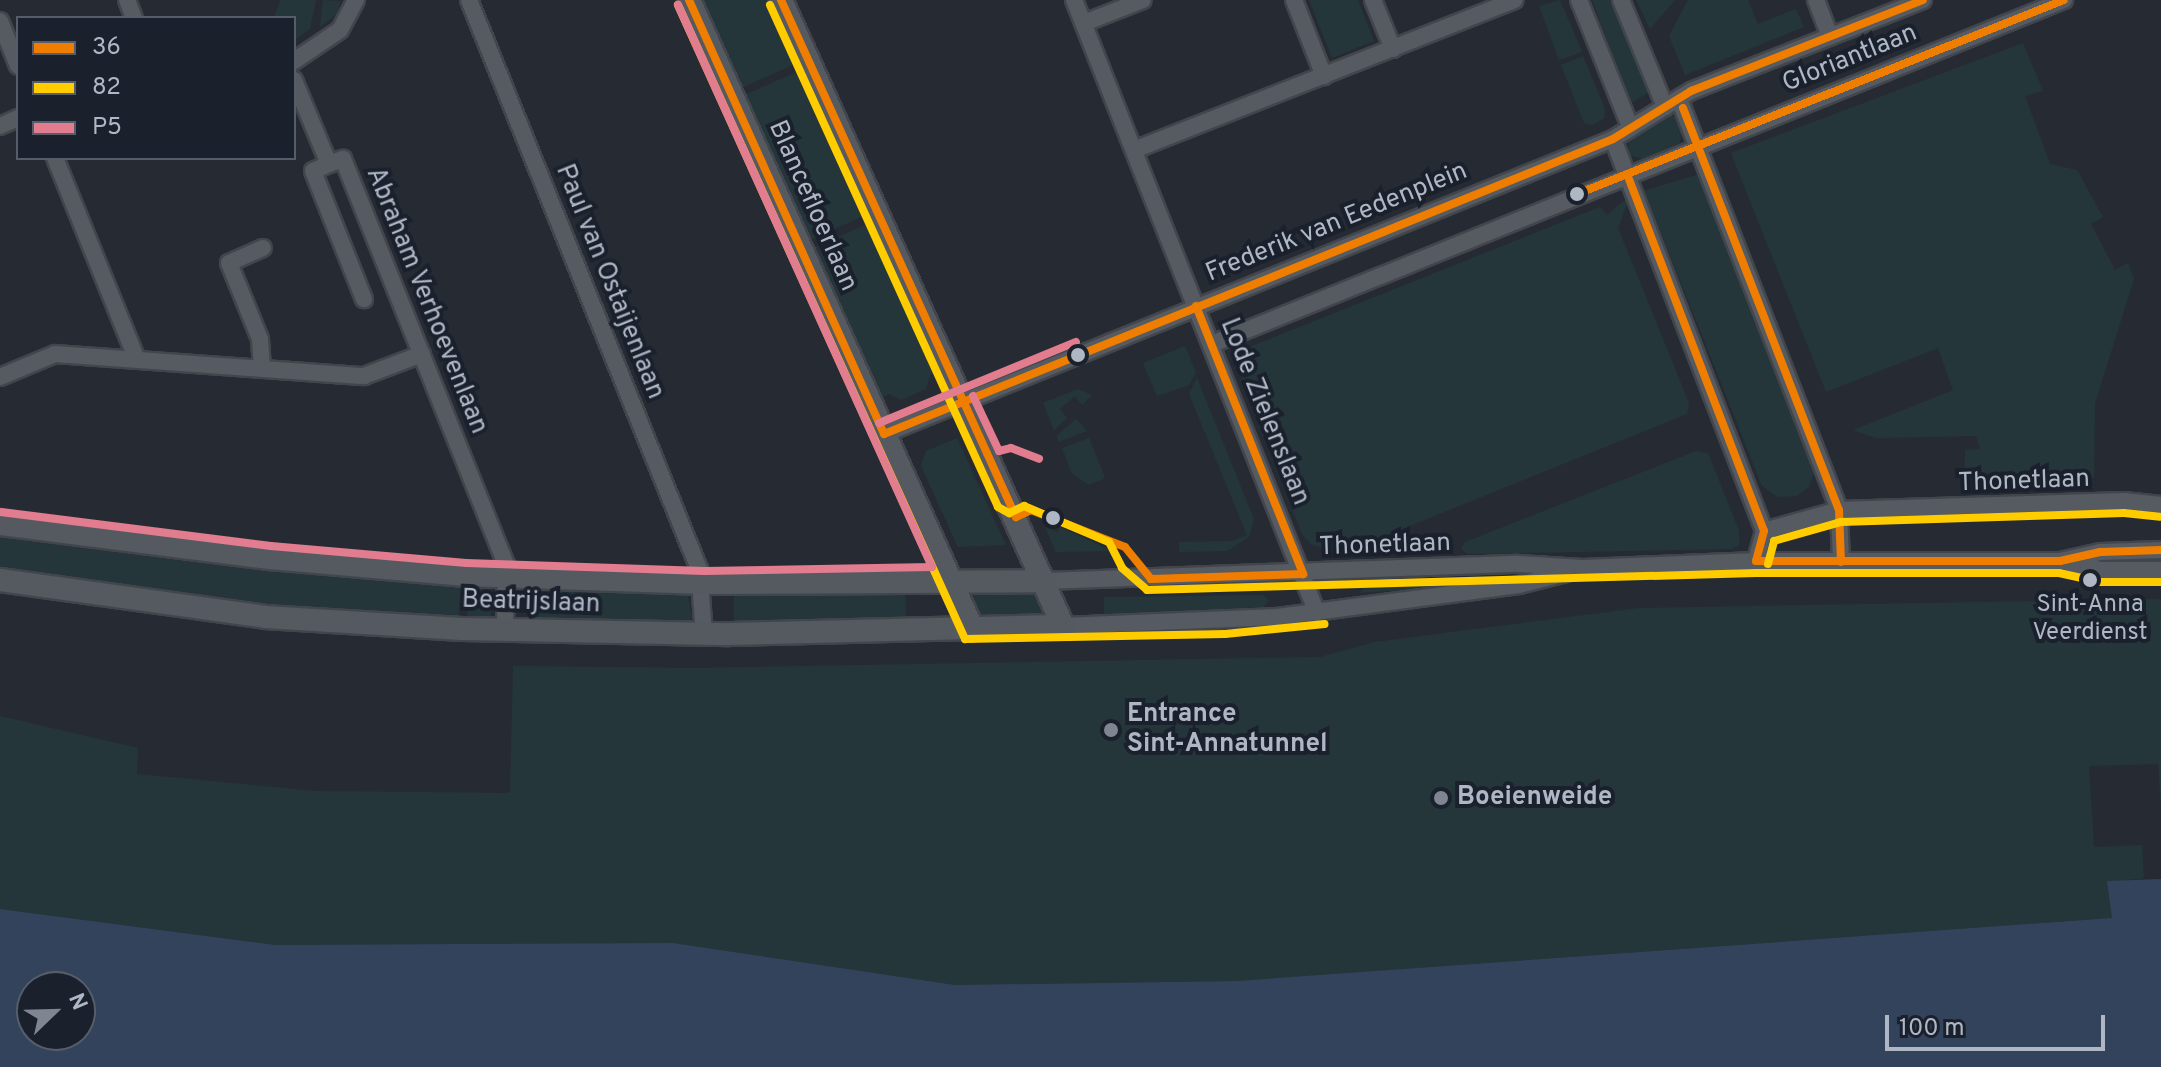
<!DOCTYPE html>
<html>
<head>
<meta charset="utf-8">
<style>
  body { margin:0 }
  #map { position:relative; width:2161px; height:1067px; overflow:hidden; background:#262b33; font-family:Overpass,sans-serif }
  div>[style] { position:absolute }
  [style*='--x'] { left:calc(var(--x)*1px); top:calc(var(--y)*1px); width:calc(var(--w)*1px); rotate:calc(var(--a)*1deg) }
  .green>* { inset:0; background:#24363a; transform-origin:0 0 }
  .water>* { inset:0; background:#34435c }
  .roads { filter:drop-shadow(2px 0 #42464c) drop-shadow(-2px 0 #42464c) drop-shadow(0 2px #42464c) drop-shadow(0 -2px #42464c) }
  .street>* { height:16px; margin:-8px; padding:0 8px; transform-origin:8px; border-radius:8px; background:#565a61 }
  .secondary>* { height:22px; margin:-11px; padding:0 11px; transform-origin:11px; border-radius:11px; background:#555960 }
  .bus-1>* { height:8px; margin:-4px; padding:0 4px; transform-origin:4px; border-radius:4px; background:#ef7d00 }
  .bus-2>* { height:8px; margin:-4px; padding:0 4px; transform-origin:4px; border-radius:4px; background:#fc0 }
  .bus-3>* { height:8px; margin:-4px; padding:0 4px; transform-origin:4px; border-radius:4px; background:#e27c8f }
  .dots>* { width:22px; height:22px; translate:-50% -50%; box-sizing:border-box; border:4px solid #1a212d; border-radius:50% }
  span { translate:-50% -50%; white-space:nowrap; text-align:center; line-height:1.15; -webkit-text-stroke:8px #1a212d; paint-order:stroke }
  .bus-label { font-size:24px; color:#afb7c5 }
  .street-label { font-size:26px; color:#afb7c5 }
  .poi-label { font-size:26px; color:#afb7c5; font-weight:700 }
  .left { translate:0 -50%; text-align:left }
  .legend { position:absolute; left:16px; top:16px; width:280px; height:144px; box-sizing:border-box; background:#1a212d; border:2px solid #565d6a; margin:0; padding:10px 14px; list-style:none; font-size:24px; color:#afb7c5 }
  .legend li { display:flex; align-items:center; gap:16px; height:40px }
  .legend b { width:40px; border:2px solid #565d6a }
  .north { position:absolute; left:16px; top:971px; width:80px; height:80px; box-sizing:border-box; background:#1a212d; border:2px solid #565d6a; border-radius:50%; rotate:67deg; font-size:22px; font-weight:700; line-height:32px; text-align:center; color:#afb7c5 }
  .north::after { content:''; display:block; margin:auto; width:28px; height:36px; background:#7f8692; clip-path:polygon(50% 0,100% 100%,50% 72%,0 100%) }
  .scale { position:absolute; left:1885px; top:1015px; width:220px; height:36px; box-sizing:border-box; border:4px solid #afb7c5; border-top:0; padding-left:10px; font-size:24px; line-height:28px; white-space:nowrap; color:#afb7c5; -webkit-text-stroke:6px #1a212d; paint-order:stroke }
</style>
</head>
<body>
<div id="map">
  <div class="green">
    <i style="clip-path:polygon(281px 0,316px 0,310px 29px,294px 40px,294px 18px,273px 18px)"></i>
    <i style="clip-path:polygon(323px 0,341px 1px,336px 15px,320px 27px)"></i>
    <i style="clip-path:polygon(699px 0,772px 0,799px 62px,739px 89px)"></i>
    <i style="clip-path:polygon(1309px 0,1358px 0,1374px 41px,1332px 58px)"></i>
    <i style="clip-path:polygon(1560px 0,1582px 52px,1559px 60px,1539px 6px)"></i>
    <i style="clip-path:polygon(1592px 0,1611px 0,1651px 91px,1626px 106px,1620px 92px,1625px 89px)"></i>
    <i style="clip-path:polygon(1636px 0,1675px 0,1650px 29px)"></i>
    <i style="clip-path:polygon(1688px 0,1748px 0,1758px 24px,1796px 9px,1804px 27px,1685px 75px,1669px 36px)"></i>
    <i style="clip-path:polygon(2023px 43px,2043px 91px,2025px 96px,2050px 164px,2077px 170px,2103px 217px,2091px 224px,2115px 270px,2128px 263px,2134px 279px,2095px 403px,2094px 478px,1965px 479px,1965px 450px,1980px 449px,1976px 436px,1876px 438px,1853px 430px,1953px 390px,1938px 348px,1826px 392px,1731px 153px)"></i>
    <i style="clip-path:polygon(1583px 56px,1605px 109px,1604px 118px,1593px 125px,1584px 123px,1561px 65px)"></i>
    <i style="left:803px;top:69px;width:159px;height:66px;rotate:66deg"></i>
    <i style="clip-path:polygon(1664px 115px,1674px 116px,1682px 125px,1680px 143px,1644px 159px,1629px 155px,1628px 137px)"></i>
    <i style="clip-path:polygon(1703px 173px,1815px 469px,1809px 487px,1796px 496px,1778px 497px,1762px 486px,1645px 193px,1640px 192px)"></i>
    <i style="clip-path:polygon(1630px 196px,1618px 228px,1689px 403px,1687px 414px,1340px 554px,1311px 544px,1302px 534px,1258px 425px,1238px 363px,1246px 359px,1242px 350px,1600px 207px,1607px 215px)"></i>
    <i style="clip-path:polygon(872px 222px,939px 372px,930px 375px,926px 389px,901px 400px,889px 394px,879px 399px,811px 249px)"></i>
    <i style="clip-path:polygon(1185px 346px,1196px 373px,1189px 385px,1157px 396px,1143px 363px)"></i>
    <i style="clip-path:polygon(1197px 378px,1254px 519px,1249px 537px,1227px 551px,1179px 552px,1179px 542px,1232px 541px,1247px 535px,1189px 394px)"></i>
    <i style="clip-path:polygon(1078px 389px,1092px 395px,1082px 405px,1075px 396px,1060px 409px,1067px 418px,1054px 430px,1043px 403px)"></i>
    <i style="clip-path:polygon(1076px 419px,1087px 431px,1059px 442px,1056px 436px)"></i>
    <i style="clip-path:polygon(957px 438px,1006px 545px,958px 547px,921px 466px,926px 451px)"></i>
    <i style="clip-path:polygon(1089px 438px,1105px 478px,1089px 485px,1072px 474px,1062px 448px)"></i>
    <i style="clip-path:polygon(1696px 451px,1708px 453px,1739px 531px,1739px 545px,1732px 549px,1468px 554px,1461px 549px,1465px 542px)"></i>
    <i style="clip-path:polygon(1045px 527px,1058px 532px,1060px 527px,1112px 551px,1056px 552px)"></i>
    <i style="clip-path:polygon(0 530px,461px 580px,458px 624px,263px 608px,0 574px)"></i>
    <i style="clip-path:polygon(468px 581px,492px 586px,491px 620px,467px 622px)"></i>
    <i style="clip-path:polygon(1449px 581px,1449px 587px,1360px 593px,1364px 588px)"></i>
    <i style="clip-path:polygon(532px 587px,687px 590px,692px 617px,690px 623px,532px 628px)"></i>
    <i style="clip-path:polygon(905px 587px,906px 624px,734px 629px,734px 589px,745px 594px,899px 592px)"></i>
    <i style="clip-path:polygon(974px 590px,1038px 591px,1046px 613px,1043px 618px,981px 620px,971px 599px)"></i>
    <i style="clip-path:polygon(1263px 595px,1269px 601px,1263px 607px,1104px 615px,1104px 597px)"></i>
    <i style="clip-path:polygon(2161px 599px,2161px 807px,2158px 764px,2089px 766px,2094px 847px,2142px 845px,2144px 878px,2108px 882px,2113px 918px,1237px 981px,955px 985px,673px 943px,276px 945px,0 909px,0 716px,138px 748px,137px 774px,315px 791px,510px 793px,513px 666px,697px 668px,1320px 657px,1375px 642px,1639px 608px)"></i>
  </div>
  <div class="water">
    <i style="clip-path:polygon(evenodd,2161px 879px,2161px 1067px,0 1067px,0 909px,276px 945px,673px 943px,955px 985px,1237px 981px,2112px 918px,2107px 881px,2161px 879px,32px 987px,80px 987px,80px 1035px,32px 1035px,32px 987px)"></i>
  </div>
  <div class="roads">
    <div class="street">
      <i style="--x:127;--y:0;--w:19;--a:69"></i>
      <i style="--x:469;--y:0;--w:614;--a:67.99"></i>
      <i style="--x:699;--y:569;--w:65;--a:85.6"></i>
      <i style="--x:1074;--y:0;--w:659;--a:68.38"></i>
      <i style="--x:1294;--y:0;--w:82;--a:68.5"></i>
      <i style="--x:1373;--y:0;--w:53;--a:67.8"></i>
      <i style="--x:1579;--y:0;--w:136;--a:68"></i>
      <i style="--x:1621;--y:0;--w:116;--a:67.6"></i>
      <i style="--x:1816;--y:0;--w:39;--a:69"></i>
      <i style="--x:0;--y:21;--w:48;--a:68.2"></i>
      <i style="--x:1084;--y:23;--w:63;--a:-21.3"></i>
      <i style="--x:294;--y:61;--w:55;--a:-34"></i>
      <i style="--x:340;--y:30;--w:34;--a:-62"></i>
      <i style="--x:294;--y:80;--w:91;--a:67.4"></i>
      <i style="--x:329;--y:164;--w:15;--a:-20"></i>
      <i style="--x:343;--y:159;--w:437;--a:68.1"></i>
      <i style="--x:506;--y:564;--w:67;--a:90.9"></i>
      <i style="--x:1679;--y:99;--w:441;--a:68.7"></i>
      <i style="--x:1839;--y:510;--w:52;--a:87.8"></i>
      <i style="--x:0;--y:126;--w:20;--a:-24"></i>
      <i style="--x:1613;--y:139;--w:420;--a:68.9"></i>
      <i style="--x:1764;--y:531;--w:31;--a:105"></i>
      <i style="--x:1134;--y:150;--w:409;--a:-21.5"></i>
      <i style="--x:55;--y:158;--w:215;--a:67.9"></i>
      <i style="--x:329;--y:164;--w:17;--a:156"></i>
      <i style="--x:313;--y:171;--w:138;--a:68.3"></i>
      <i style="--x:1212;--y:344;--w:919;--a:-21.99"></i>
      <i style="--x:262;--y:368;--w:29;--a:-94"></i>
      <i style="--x:260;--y:339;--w:82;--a:-112.2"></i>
      <i style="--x:229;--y:263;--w:37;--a:-24"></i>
      <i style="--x:0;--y:377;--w:60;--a:-22.7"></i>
      <i style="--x:55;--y:354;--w:310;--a:4.1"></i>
      <i style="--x:364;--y:376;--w:62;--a:-20.8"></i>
      <i style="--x:884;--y:434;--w:786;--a:-22.03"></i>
      <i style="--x:1613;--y:139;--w:92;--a:-31.6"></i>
      <i style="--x:1691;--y:91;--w:249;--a:-21.4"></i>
      <i style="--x:1764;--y:531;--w:78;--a:-15.6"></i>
      <i style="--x:1839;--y:510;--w:285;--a:-1.8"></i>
      <i style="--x:2124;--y:501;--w:37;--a:6"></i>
      <i style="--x:2066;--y:562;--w:36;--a:13"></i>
      <i style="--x:2101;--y:570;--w:60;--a:0"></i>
      <i style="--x:1045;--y:581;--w:473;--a:-2.1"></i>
      <i style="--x:1518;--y:564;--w:65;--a:3.5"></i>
      <i style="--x:1583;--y:568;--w:173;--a:-2.3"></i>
      <i style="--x:1756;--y:561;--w:304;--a:0"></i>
      <i style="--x:2060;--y:561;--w:41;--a:-12.7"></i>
      <i style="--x:2100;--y:552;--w:61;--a:-1.9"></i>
      <i style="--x:1063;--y:626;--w:214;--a:-2.4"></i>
      <i style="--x:1277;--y:617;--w:244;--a:-7.5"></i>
      <i style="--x:1519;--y:585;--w:49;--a:-14.3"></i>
    </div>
    <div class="secondary">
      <i style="--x:689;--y:0;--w:691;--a:65.73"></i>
      <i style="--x:0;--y:524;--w:272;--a:7.2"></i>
      <i style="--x:270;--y:558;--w:196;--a:5"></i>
      <i style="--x:465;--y:575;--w:239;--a:1.9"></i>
      <i style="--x:704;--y:583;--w:341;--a:-0.3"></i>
      <i style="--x:0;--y:580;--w:268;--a:7.9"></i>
      <i style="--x:265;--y:617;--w:197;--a:3.5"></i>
      <i style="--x:462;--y:629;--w:268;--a:1.1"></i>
      <i style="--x:730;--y:634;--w:333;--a:-1.4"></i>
      <i style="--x:1063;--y:626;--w:687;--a:-114.25"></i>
    </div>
  </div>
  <div class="bus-1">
    <i style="--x:689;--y:0;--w:476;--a:65.8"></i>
    <i style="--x:781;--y:0;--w:568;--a:65.56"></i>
    <i style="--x:1683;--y:108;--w:431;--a:68.8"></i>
    <i style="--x:1839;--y:510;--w:52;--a:87.8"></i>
    <i style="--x:1627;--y:174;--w:382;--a:69"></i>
    <i style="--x:1764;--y:531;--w:31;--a:105"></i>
    <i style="--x:1756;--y:561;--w:304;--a:0"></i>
    <i style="--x:2060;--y:561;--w:41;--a:-12.7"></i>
    <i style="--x:2100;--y:552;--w:61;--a:-1.9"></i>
    <i style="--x:1577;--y:194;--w:524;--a:-21.72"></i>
    <i style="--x:1196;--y:306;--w:289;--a:68.2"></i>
    <i style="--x:884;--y:434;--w:786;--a:-22.03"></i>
    <i style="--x:1613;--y:139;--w:92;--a:-31.6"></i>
    <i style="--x:1691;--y:91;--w:249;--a:-21.4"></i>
    <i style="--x:1016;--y:517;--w:17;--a:-25"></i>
    <i style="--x:1031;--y:510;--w:101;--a:21.5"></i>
    <i style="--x:1125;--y:547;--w:41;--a:50.9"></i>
    <i style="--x:1151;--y:579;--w:152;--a:-1.9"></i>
  </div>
  <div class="bus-2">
    <i style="--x:678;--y:5;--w:696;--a:65.64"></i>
    <i style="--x:965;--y:639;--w:260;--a:-1.1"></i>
    <i style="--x:1225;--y:634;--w:100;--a:-5.7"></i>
    <i style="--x:770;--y:5;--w:551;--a:65.57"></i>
    <i style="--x:998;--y:507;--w:13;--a:29"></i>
    <i style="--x:1009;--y:513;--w:17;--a:-25"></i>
    <i style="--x:1024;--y:506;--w:92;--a:23"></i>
    <i style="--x:1109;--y:542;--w:29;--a:63"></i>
    <i style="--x:1122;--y:568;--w:33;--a:41"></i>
    <i style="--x:1147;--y:590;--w:609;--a:-1.6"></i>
    <i style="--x:1756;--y:573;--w:303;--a:0"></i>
    <i style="--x:2059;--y:573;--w:42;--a:12.4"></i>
    <i style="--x:2100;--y:582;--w:61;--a:0"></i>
    <i style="--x:1768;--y:564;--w:24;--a:-75"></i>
    <i style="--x:1774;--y:541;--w:70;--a:-15.8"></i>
    <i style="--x:1841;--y:522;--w:283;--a:-1.8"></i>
    <i style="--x:2124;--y:513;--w:36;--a:6"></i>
  </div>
  <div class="bus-3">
    <i style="--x:973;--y:396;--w:61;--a:64.7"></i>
    <i style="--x:999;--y:451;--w:12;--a:-14"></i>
    <i style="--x:1011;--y:448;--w:30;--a:21"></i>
    <i style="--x:879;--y:423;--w:213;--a:-22.4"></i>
    <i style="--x:1;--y:512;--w:272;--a:7.2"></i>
    <i style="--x:271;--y:546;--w:196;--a:5"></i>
    <i style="--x:466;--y:563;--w:238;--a:1.9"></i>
    <i style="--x:704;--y:571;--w:228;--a:-1"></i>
    <i style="--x:932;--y:567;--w:617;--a:-114.32"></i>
  </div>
  <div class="dots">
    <i style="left:1577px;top:194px;background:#afb7c5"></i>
    <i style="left:1078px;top:355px;background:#afb7c5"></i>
    <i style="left:1053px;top:518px;background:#afb7c5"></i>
    <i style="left:2090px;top:580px;background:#afb7c5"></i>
    <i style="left:1111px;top:730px;background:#7f8692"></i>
    <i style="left:1441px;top:798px;background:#7f8692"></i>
  </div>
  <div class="bus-label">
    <span style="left:2090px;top:620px">Sint-Anna<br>Veerdienst</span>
  </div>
  <div class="street-label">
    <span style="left:1850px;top:59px;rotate:-22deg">Gloriantlaan</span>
    <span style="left:812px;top:206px;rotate:66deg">Blancefloerlaan</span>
    <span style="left:1337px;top:223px;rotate:-22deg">Frederik van Eedenplein</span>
    <span style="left:609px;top:282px;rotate:68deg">Paul van Ostaijenlaan</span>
    <span style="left:426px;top:301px;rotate:68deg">Abraham Verhoevenlaan</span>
    <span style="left:1264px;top:412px;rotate:68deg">Lode Zielenslaan</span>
    <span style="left:2024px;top:482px;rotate:-2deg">Thonetlaan</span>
    <span style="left:1385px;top:546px;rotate:-2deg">Thonetlaan</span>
    <span style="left:531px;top:603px;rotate:2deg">Beatrijslaan</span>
  </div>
  <div class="poi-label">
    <span class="left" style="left:1127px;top:730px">Entrance<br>Sint-Annatunnel</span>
    <span class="left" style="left:1457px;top:798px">Boeienweide</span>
  </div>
  <ul class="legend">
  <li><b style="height:10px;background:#ef7d00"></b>36</li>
  <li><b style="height:10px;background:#fc0"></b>82</li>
  <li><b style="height:10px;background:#e27c8f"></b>P5</li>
  </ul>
  <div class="north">N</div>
  <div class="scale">100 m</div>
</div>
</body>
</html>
